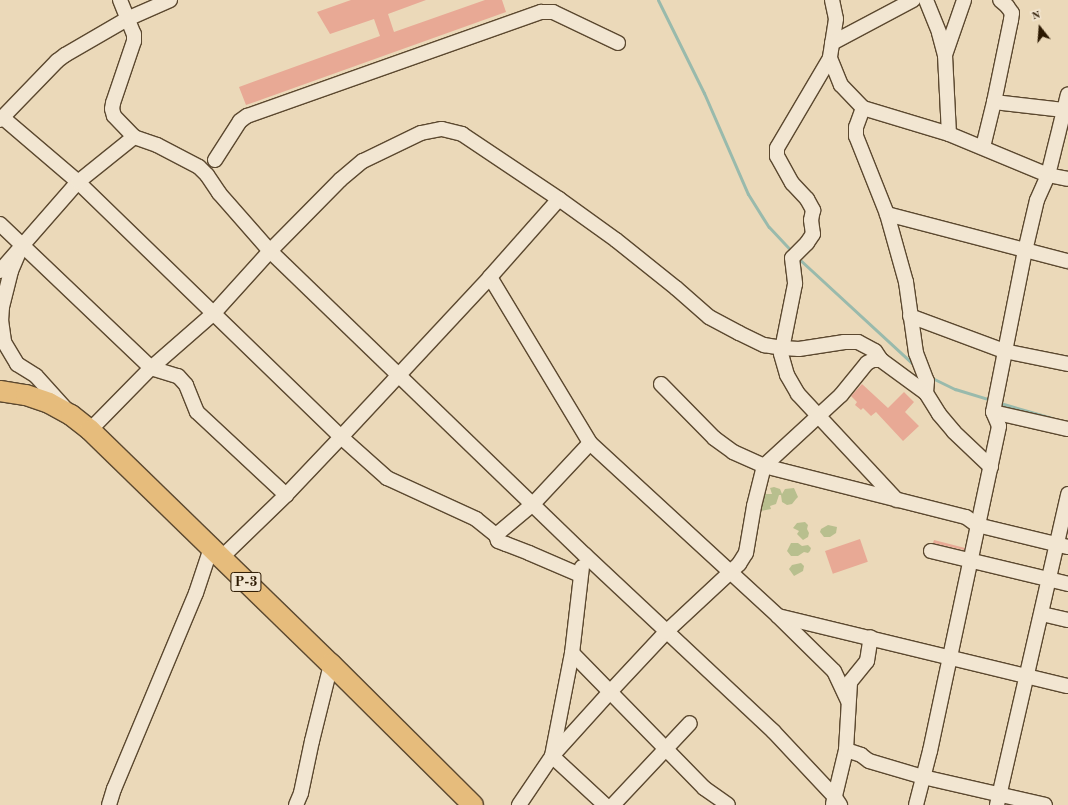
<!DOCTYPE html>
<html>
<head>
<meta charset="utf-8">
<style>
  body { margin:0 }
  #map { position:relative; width:1068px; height:805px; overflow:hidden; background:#ebd9b9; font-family:"Old Standard TT",serif }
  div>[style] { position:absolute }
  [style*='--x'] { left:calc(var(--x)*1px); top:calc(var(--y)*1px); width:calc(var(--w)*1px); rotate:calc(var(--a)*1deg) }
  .green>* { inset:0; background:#b8bf8e }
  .stream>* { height:3px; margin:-1.5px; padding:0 1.5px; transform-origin:1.5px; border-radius:1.5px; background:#99baac }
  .building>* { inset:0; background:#e8a995; transform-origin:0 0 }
  .roads { filter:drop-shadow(1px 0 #5b482f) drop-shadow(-1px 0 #5b482f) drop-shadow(0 1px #5b482f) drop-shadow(0 -1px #5b482f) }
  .minor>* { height:14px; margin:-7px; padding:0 7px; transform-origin:7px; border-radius:7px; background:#f2e6d2 }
  .highway>* { height:20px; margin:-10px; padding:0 10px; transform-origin:10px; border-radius:10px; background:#e6bc7c }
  span { translate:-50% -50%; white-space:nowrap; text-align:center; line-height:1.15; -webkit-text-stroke:3px #f2e6d2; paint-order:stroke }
  .shield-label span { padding:1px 3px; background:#f2e6d2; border:1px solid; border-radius:3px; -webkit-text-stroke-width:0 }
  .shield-label { font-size:14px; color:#2b1801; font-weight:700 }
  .north { position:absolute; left:1020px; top:8px; width:40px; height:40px; -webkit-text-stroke:3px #f2e6d2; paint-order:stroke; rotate:343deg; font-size:11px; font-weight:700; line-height:16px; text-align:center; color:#2b1801 }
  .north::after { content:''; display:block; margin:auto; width:14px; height:18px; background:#2b1801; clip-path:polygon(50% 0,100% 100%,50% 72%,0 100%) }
</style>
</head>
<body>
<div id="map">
  <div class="green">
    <i style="clip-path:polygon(774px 487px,780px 489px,782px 494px,785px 489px,794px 488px,798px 497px,796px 499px,792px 504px,787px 505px,782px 502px,781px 495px,779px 495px,776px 504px,770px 506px,771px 509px,760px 511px,764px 494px,772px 494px,770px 488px)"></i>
    <i style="clip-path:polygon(805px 522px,808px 525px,807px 529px,809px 533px,808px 537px,803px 540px,797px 534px,799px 531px,793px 528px,797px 523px)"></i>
    <i style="clip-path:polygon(828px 525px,837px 527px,836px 533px,830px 537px,824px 537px,820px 532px,821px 529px)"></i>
    <i style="clip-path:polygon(791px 543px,798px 543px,802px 546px,808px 545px,811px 548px,810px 551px,808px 553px,804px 552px,798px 556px,791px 556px,787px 551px)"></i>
    <i style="clip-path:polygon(801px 563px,804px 566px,803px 571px,794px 576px,789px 569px,792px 565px)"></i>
  </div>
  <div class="stream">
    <i style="--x:658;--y:0;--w:104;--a:63.7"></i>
    <i style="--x:704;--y:93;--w:110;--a:66.5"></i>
    <i style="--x:748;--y:194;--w:39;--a:58"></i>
    <i style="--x:769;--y:227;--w:35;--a:47"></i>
    <i style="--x:798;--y:258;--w:161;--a:42.7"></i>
    <i style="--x:930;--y:377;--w:28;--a:26"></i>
    <i style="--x:955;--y:389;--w:39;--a:17"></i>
    <i style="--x:1000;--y:403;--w:54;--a:16.1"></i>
  </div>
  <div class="building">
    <i style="clip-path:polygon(351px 0,426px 0,388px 14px,394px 32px,485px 0,502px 0,506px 12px,246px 105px,239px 87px,380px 36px,374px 19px,330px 34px,317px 12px)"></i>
    <i style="clip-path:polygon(862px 384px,888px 408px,904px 392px,914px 402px,905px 412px,919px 426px,903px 441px,876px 412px,871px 416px,863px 408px,861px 410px,855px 405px,857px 402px,851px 396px)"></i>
    <i style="left:860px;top:539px;width:24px;height:37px;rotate:71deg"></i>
    <i style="clip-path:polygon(934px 540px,965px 548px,964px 550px,933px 543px)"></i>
  </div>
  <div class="roads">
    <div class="minor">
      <i style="--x:120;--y:0;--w:37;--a:68"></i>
      <i style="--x:134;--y:34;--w:7;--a:90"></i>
      <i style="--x:134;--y:41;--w:65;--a:108.7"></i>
      <i style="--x:113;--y:103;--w:6;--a:99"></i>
      <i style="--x:112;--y:109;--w:7;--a:74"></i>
      <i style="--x:114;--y:116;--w:29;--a:46"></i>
      <i style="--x:134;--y:137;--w:24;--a:19"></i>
      <i style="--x:157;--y:145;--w:47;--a:27.6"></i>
      <i style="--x:199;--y:167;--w:11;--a:45"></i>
      <i style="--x:207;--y:175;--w:22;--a:56"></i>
      <i style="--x:219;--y:193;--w:77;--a:48.7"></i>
      <i style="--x:270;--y:251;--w:438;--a:44"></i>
      <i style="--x:585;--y:555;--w:258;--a:43.1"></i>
      <i style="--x:773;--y:731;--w:89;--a:46.8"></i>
      <i style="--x:834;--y:796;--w:11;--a:56"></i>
      <i style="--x:832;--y:0;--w:19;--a:78"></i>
      <i style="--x:836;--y:19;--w:39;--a:99"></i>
      <i style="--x:830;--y:58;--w:104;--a:120.5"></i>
      <i style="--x:777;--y:148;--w:8;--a:90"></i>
      <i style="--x:777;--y:156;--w:31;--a:61"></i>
      <i style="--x:792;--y:183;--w:22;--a:47"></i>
      <i style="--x:807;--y:199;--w:13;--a:61"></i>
      <i style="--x:813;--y:210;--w:10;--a:101"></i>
      <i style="--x:811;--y:220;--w:14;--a:82"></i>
      <i style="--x:813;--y:234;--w:11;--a:124"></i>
      <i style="--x:807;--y:243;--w:21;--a:135"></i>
      <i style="--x:792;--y:258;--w:26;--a:83"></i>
      <i style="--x:795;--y:284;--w:71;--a:101.3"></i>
      <i style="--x:781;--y:354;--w:22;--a:74"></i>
      <i style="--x:787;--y:375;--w:22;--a:60"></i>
      <i style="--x:798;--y:394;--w:145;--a:47"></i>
      <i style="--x:926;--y:0;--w:35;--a:68"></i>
      <i style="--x:939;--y:33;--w:23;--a:75"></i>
      <i style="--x:945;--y:55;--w:79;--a:87.1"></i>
      <i style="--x:832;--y:43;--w:92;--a:-28"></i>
      <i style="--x:945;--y:55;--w:58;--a:-70.9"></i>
      <i style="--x:830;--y:58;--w:29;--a:68"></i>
      <i style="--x:841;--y:85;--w:32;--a:46"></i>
      <i style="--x:863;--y:108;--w:90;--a:16.8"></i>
      <i style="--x:949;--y:134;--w:107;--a:22.5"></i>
      <i style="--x:1048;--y:175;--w:20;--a:11"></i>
      <i style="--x:994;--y:102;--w:70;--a:6.5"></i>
      <i style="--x:863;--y:108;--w:20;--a:110"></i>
      <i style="--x:856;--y:127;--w:9;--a:90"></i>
      <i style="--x:856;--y:136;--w:84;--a:68.3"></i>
      <i style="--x:887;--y:214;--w:71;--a:74.4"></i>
      <i style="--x:906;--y:282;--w:72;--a:82"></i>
      <i style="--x:916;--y:353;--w:30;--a:69"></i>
      <i style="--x:927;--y:381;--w:12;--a:95"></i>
      <i style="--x:2;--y:117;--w:100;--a:40.5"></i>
      <i style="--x:78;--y:182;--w:366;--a:44.1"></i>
      <i style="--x:341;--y:437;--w:62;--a:41.7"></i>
      <i style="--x:387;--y:478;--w:98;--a:24.7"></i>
      <i style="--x:476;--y:519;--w:26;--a:39"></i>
      <i style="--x:496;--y:535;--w:6;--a:72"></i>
      <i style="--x:498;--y:541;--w:9;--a:21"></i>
      <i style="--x:506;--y:544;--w:25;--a:21"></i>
      <i style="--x:529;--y:553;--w:56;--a:23.3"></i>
      <i style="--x:0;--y:120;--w:82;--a:-46"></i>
      <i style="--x:57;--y:61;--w:10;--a:-37"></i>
      <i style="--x:65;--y:55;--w:72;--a:-30.1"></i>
      <i style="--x:127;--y:19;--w:47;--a:-23.8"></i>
      <i style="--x:983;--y:147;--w:46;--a:-76.3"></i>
      <i style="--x:994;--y:102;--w:84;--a:-78.3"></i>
      <i style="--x:1011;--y:20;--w:7;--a:-82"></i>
      <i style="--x:1012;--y:13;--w:9;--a:-126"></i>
      <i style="--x:1007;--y:6;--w:9;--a:-139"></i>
      <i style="--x:215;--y:160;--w:46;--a:-57.3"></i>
      <i style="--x:240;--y:121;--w:9;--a:-36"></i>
      <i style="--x:247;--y:116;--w:312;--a:-19.5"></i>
      <i style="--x:541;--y:12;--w:12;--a:0"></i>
      <i style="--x:553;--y:12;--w:72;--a:25.5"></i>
      <i style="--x:887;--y:214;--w:187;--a:14.6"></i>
      <i style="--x:0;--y:224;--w:209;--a:43.6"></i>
      <i style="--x:151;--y:368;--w:82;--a:-41.1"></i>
      <i style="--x:213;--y:314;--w:85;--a:-47.9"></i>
      <i style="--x:270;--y:251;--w:100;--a:-45.4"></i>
      <i style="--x:340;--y:180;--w:30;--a:-40"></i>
      <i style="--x:363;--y:161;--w:64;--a:-25.8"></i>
      <i style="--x:421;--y:133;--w:21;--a:-11"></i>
      <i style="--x:442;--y:129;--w:21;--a:14"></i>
      <i style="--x:462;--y:134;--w:117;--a:33.8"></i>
      <i style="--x:559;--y:199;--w:70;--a:35.7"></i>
      <i style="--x:616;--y:240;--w:77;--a:38.7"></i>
      <i style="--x:676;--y:288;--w:44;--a:41.3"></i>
      <i style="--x:709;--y:317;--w:34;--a:28"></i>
      <i style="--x:739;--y:333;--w:28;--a:26"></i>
      <i style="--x:764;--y:345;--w:18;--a:9"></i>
      <i style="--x:782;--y:348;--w:17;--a:3"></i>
      <i style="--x:799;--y:349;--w:46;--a:-8.8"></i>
      <i style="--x:844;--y:342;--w:14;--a:0"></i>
      <i style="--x:858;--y:342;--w:19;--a:28"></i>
      <i style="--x:875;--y:351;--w:11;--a:56"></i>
      <i style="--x:22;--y:245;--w:28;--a:113"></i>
      <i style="--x:11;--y:271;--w:37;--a:104"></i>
      <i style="--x:2;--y:307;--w:13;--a:94"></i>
      <i style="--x:1;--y:320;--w:22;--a:82"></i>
      <i style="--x:4;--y:342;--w:26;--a:59"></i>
      <i style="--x:17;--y:364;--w:22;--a:32"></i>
      <i style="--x:36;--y:376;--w:43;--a:47.8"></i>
      <i style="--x:0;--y:271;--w:118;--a:-48.8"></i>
      <i style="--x:78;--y:182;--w:72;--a:-38.8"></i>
      <i style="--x:490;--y:277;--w:194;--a:58.9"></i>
      <i style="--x:590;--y:443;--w:255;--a:42.6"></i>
      <i style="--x:778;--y:616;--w:78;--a:44.5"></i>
      <i style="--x:834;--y:671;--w:33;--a:65"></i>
      <i style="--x:910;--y:316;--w:100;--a:20.4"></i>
      <i style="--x:1004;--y:351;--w:65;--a:11.5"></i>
      <i style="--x:661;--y:384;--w:76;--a:45.5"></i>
      <i style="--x:714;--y:438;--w:24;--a:36"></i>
      <i style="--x:733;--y:452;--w:34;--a:24"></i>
      <i style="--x:764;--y:466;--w:208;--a:14.2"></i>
      <i style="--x:966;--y:517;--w:14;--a:36"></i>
      <i style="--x:977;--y:525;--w:94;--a:13.6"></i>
      <i style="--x:993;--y:412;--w:77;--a:12.8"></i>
      <i style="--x:90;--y:430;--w:87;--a:-45.5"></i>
      <i style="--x:151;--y:368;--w:28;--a:17"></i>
      <i style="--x:178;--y:376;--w:12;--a:48"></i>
      <i style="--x:186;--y:385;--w:29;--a:68"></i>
      <i style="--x:197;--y:412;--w:122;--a:43"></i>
      <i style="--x:496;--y:535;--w:48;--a:-40"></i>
      <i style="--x:533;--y:504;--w:83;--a:-46.9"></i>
      <i style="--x:931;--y:551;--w:141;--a:13.5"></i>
      <i style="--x:221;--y:558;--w:91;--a:-44.1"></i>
      <i style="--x:286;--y:495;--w:80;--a:-46.5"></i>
      <i style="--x:341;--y:437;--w:219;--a:-47"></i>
      <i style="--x:490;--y:277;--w:104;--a:-48.5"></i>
      <i style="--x:582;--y:567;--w:87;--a:96.6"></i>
      <i style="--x:572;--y:653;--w:105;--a:101"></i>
      <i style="--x:552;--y:756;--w:72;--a:42.8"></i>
      <i style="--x:1042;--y:614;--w:27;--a:13"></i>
      <i style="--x:778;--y:616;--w:298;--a:13.6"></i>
      <i style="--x:572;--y:653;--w:189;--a:45.6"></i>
      <i style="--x:704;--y:788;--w:29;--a:35"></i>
      <i style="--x:846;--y:750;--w:16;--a:18"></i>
      <i style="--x:861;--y:755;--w:10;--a:37"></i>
      <i style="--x:869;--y:761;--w:56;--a:16.5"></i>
      <i style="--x:923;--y:777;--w:125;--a:12.9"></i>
      <i style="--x:833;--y:804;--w:56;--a:-76.5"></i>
      <i style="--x:846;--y:750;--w:68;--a:-86.6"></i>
      <i style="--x:850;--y:682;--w:27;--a:-51"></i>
      <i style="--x:867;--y:661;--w:24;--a:-81"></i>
      <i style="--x:109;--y:805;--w:17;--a:-73"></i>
      <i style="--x:114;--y:789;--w:212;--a:-67.3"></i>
      <i style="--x:196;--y:593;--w:47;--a:-71.6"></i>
      <i style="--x:296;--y:805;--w:13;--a:-67"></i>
      <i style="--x:301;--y:793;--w:53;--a:-78.1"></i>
      <i style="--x:312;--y:741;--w:79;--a:-76.1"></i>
      <i style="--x:519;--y:805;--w:59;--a:-56"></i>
      <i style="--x:552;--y:756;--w:85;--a:-47.9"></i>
      <i style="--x:609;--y:693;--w:83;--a:-46.9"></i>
      <i style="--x:666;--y:632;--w:100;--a:-43"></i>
      <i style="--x:739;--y:564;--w:13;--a:-58"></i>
      <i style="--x:746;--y:553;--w:48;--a:-80.3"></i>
      <i style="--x:754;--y:506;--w:41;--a:-76"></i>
      <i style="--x:764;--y:466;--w:105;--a:-42.7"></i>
      <i style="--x:841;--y:395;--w:41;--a:-50.9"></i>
      <i style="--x:867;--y:363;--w:7;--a:-27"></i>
      <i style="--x:873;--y:360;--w:8;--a:0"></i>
      <i style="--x:881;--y:360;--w:56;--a:36.3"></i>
      <i style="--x:926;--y:393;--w:25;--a:58"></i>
      <i style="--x:939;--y:414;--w:23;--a:50"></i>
      <i style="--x:954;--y:432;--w:51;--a:43.4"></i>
      <i style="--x:613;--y:805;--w:112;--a:-46.8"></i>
      <i style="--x:916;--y:805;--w:56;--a:-75.5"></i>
      <i style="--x:930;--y:751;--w:332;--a:-78"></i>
      <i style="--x:999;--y:426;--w:15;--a:-113"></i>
      <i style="--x:993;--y:412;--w:164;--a:-78.8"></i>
      <i style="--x:1025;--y:251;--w:52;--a:-76.8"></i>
      <i style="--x:1037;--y:200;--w:27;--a:-66"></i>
      <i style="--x:1048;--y:175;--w:83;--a:-76.1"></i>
      <i style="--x:997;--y:805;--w:319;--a:-77.1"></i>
    </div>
    <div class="highway">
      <i style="--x:0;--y:391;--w:26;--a:9"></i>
      <i style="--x:26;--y:395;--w:24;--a:19"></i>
      <i style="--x:49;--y:403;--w:25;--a:29"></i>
      <i style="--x:71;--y:415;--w:24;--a:38"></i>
      <i style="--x:90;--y:430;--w:336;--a:44.2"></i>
      <i style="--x:331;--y:664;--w:200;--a:44.8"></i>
    </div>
  </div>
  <div class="shield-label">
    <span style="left:246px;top:582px">P-3</span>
  </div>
  <div class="north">N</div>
</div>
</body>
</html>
